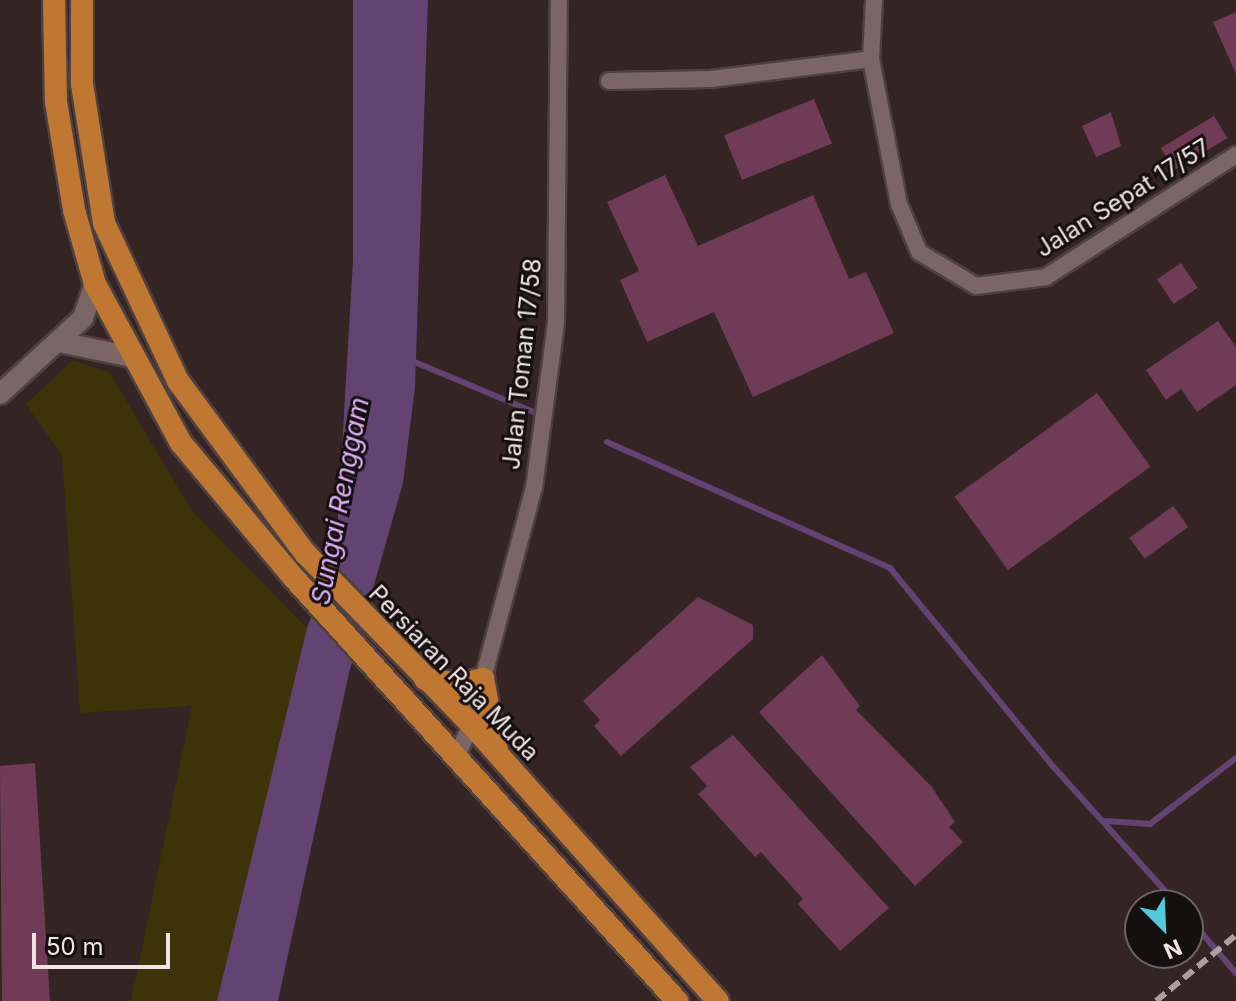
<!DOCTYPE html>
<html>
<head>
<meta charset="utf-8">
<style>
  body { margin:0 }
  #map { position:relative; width:1236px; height:1001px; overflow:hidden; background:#342423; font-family:Inter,sans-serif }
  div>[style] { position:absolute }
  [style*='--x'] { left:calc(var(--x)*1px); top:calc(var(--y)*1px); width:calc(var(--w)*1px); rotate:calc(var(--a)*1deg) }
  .green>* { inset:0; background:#3d3208 }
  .water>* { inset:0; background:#624372 }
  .stream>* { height:6px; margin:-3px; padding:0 3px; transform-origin:3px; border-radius:3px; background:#624372 }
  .building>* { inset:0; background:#703b57; transform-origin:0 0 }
  .roads { filter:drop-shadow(2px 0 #4e4140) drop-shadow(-2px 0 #4e4140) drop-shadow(0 2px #4e4140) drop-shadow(0 -2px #4e4140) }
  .minor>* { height:16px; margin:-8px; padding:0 8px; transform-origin:8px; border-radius:8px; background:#796665 }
  .tertiary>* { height:20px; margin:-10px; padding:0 10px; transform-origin:10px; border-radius:10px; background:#796665 }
  .primary>* { height:22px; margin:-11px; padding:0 11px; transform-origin:11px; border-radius:11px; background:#c07732 }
  .rail>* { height:6px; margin-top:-3px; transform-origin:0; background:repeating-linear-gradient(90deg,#ab9e9d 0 12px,transparent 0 18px) }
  span { translate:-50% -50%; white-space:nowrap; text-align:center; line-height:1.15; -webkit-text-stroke:6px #160f0f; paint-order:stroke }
  .street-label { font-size:24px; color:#efe4e3 }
  .water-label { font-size:26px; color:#deaff9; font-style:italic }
  .north { position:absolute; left:1124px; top:889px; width:80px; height:80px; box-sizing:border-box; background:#160f0f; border:2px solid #6d6464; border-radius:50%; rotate:156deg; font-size:22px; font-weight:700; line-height:32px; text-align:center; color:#efe4e3 }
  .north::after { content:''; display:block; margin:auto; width:28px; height:36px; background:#53cadc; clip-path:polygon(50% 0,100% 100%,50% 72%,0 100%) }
  .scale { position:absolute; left:32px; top:933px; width:138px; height:36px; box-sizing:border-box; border:4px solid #efe4e3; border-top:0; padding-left:10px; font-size:24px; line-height:28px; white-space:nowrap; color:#efe4e3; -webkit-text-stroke:6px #160f0f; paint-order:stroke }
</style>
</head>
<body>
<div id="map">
  <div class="green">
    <i style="clip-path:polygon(73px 360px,110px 373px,192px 511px,307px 628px,217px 1001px,131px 1001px,192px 706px,80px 713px,62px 456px,26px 404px)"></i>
  </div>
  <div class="water">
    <i style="clip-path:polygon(353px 0,428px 0,415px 387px,403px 483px,349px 673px,278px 1001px,217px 1001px,307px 628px,336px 550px,353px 260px)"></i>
  </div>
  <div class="stream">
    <i style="--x:410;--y:360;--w:134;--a:22.8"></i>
    <i style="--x:607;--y:442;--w:310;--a:24"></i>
    <i style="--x:890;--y:568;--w:252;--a:50.6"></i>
    <i style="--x:1050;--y:763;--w:191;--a:48"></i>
    <i style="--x:1106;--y:821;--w:44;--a:3.9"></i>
    <i style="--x:1150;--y:824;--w:108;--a:-37.5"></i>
    <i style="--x:1188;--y:917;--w:74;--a:49.4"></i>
  </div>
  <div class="building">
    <i style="clip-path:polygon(1236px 12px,1236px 74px,1213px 22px)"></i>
    <i style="left:814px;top:99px;width:48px;height:97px;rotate:68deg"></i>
    <i style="clip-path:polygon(1111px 112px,1121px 146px,1096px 157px,1082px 126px)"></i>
    <i style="left:1214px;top:116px;width:26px;height:62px;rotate:59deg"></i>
    <i style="clip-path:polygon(665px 175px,698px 246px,813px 195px,849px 279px,866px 272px,894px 333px,753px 397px,714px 312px,647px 342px,620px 280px,639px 271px,607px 202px)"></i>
    <i style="left:1181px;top:263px;width:30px;height:29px;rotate:56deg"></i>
    <i style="clip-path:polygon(1218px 321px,1236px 347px,1236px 385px,1197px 412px,1181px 389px,1166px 400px,1146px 370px)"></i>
    <i style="left:1097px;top:393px;width:91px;height:176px;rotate:54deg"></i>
    <i style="left:1173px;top:506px;width:26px;height:54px;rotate:54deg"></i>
    <i style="clip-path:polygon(698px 597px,753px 625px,753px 639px,621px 756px,594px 726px,600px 720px,583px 701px)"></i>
    <i style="clip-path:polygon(822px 655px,860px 706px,856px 710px,931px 786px,955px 822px,949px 827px,963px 842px,915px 886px,759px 712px)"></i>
    <i style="clip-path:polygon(733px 735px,889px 908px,840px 951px,798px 904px,803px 899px,775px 868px,761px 852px,755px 857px,698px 794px,707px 786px,690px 767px)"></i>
    <i style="clip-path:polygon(35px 763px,50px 1001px,2px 1001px,0 766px)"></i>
  </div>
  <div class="roads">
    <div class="minor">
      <i style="--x:874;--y:0;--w:59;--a:92.9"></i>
      <i style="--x:871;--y:59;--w:148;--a:79.1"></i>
      <i style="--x:899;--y:204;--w:52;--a:67.4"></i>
      <i style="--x:919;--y:252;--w:66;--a:30.8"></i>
      <i style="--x:976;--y:286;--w:71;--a:-7.3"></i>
      <i style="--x:1046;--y:277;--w:226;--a:-32.7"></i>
      <i style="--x:609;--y:81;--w:102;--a:-1.1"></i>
      <i style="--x:711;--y:79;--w:161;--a:-7.1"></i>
      <i style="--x:456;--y:759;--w:38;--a:-67"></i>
      <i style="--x:471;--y:724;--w:244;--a:-75.1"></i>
      <i style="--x:534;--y:488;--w:166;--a:-82.4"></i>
      <i style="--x:556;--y:323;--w:323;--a:-89.5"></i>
    </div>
    <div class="tertiary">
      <i style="--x:59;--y:342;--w:75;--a:11.6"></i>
      <i style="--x:0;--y:394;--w:113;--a:-42.5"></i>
      <i style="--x:83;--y:318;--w:36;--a:-71"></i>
    </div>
    <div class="primary">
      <i style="--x:54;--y:0;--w:102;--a:88.9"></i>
      <i style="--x:56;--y:102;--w:109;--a:80.5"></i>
      <i style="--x:74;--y:210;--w:77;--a:74.2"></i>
      <i style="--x:95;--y:284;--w:181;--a:61.6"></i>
      <i style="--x:181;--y:443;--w:176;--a:50.1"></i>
      <i style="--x:294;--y:578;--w:571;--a:47.84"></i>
      <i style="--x:82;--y:0;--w:84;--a:90"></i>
      <i style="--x:82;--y:84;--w:141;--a:81"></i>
      <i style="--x:104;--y:223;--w:174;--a:64.9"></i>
      <i style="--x:178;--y:381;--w:214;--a:53.6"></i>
      <i style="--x:305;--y:553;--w:238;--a:45.9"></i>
      <i style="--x:471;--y:724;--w:371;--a:48.3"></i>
      <i style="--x:425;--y:679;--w:35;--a:8"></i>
      <i style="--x:460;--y:684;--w:24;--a:-12"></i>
      <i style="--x:483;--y:679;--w:73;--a:79"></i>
    </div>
  </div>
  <div class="rail">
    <i style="--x:1156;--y:1001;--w:104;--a:-39.5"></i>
  </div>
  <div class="street-label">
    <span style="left:1123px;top:198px;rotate:-32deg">Jalan Sepat 17/57</span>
    <span style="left:522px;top:364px;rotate:-84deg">Jalan Toman 17/58</span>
    <span style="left:454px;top:673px;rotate:46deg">Persiaran Raja Muda</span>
  </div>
  <div class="water-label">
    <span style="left:340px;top:501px;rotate:-79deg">Sungai Renggam</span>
  </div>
  <div class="north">N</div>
  <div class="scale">50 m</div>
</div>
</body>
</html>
